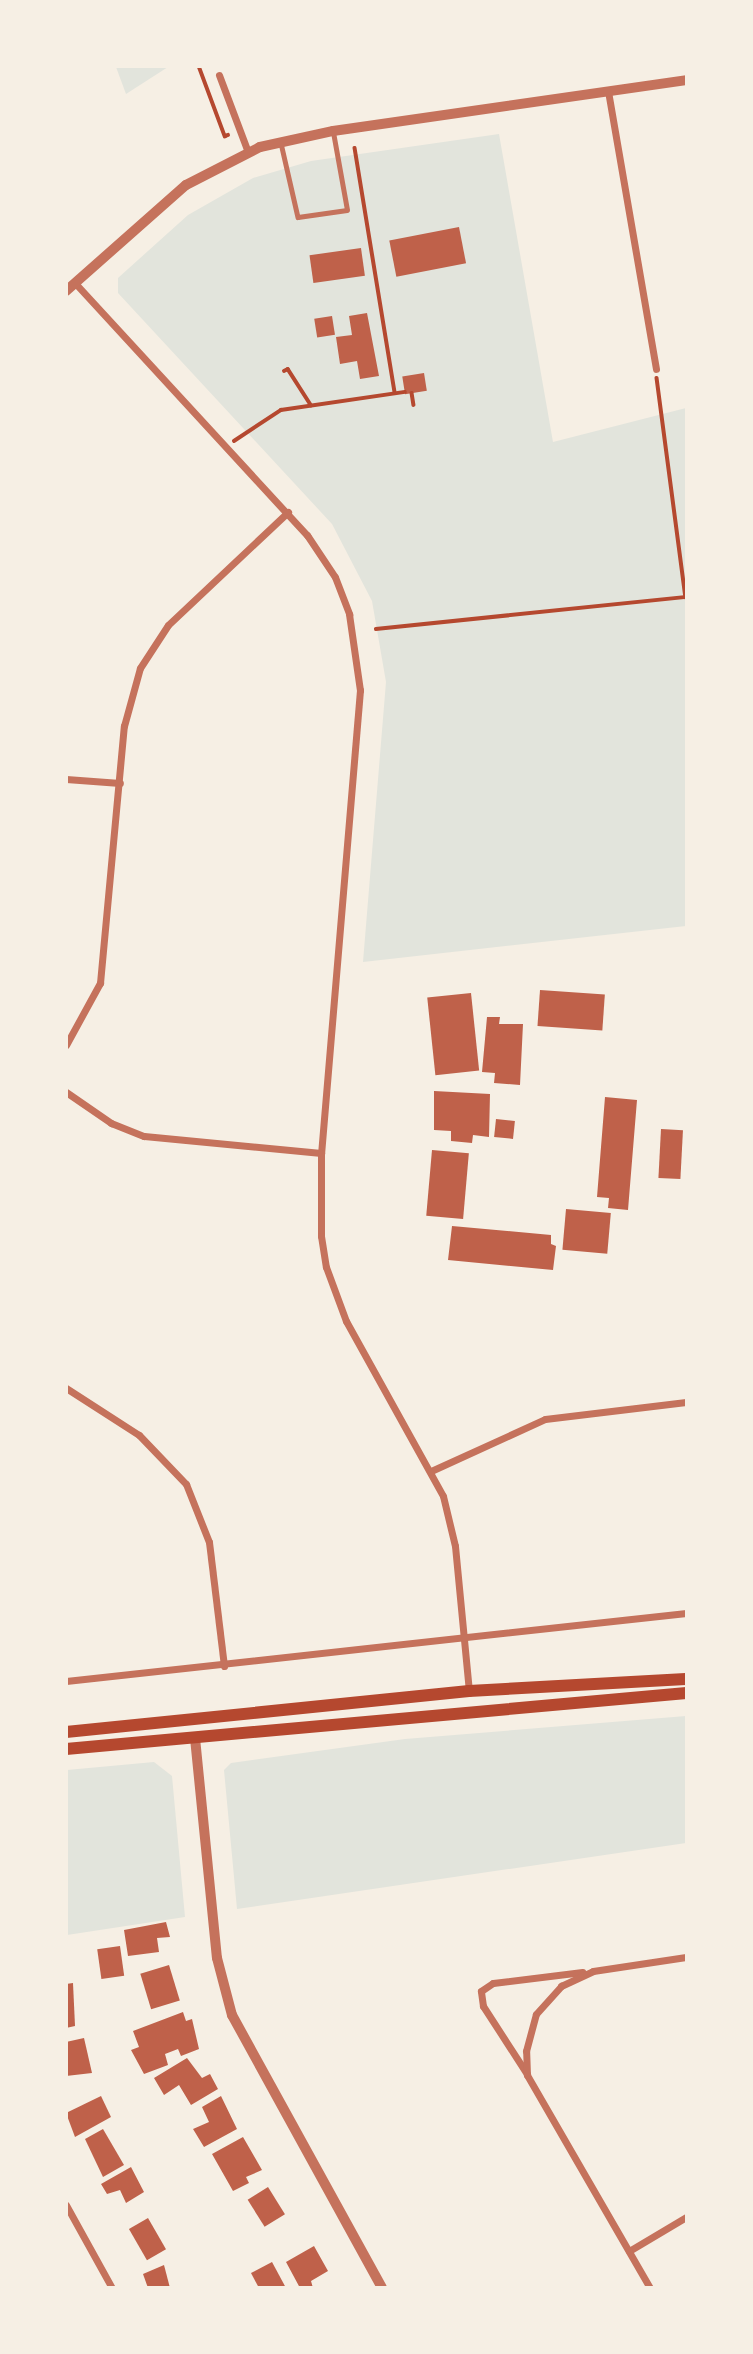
<!DOCTYPE html>
<html>
<head>
<meta charset="utf-8">
<style>
  body { margin:0 }
  #map { position:relative; width:753px; height:2354px; overflow:hidden; background:#f6efe4; font-family:Figtree,sans-serif }
  div>[style] { position:absolute }
  [style*='--x'] { left:calc(var(--x)*1px); top:calc(var(--y)*1px); width:calc(var(--w)*1px); rotate:calc(var(--a)*1deg) }
  .green>* { inset:0; background:#e2e4dc }
  .building>* { inset:0; background:#bf614a; transform-origin:0 0 }
  .path>* { height:3.5px; margin:-1.75px; padding:0 1.75px; transform-origin:1.75px; border-radius:1.75px; background:#b5482f }
  .service>* { height:4.5px; margin:-2.25px; padding:0 2.25px; transform-origin:2.25px; border-radius:2.25px; background:#c5725c }
  .minor>* { height:7px; margin:-3.5px; padding:0 3.5px; transform-origin:3.5px; border-radius:3.5px; background:#c5725c }
  .tertiary>* { height:10px; margin:-5px; padding:0 5px; transform-origin:5px; border-radius:5px; background:#c5725c }
  .secondary>* { height:12px; margin:-6px; padding:0 6px; transform-origin:6px; border-radius:6px; background:#b5482f }
  span { translate:-50% -50%; white-space:nowrap; text-align:center; line-height:1.15; -webkit-text-stroke:5px #f6efe4; paint-order:stroke }
  .frame { position:absolute; inset:0; border:68px solid #f6efe4; pointer-events:none }
</style>
</head>
<body>
<div id="map">
  <div class="green">
    <i style="clip-path:polygon(116px 67px,116px 66px,168px 67px,126px 94px)"></i>
    <i style="clip-path:polygon(499px 134px,553px 442px,686px 408px,686px 926px,363px 962px,386px 682px,372px 601px,332px 524px,118px 293px,118px 278px,188px 215px,253px 178px,311px 161px)"></i>
    <i style="clip-path:polygon(686px 1716px,686px 1843px,237px 1909px,224px 1770px,231px 1763px,405px 1739px)"></i>
    <i style="clip-path:polygon(154px 1762px,172px 1776px,185px 1917px,67px 1935px,67px 1770px)"></i>
  </div>
  <div class="building">
    <i style="left:459px;top:227px;width:37px;height:71px;rotate:79deg"></i>
    <i style="left:361px;top:248px;width:28px;height:52px;rotate:82deg"></i>
    <i style="clip-path:polygon(367px 313px,379px 376px,360px 379px,357px 361px,340px 364px,336px 337px,352px 335px,349px 316px)"></i>
    <i style="left:332px;top:316px;width:19px;height:18px;rotate:81deg"></i>
    <i style="left:424px;top:373px;width:18px;height:22px;rotate:81deg"></i>
    <i style="left:540px;top:990px;width:65px;height:36px;rotate:4deg"></i>
    <i style="left:471px;top:993px;width:78px;height:44px;rotate:84deg"></i>
    <i style="clip-path:polygon(487px 1017px,500px 1017px,499px 1024px,523px 1024px,520px 1085px,494px 1083px,495px 1073px,482px 1072px)"></i>
    <i style="clip-path:polygon(434px 1091px,490px 1094px,489px 1137px,473px 1135px,472px 1143px,451px 1141px,451px 1131px,434px 1130px)"></i>
    <i style="clip-path:polygon(605px 1097px,637px 1100px,628px 1210px,608px 1208px,609px 1198px,597px 1197px)"></i>
    <i style="left:496px;top:1119px;width:19px;height:18px;rotate:6deg"></i>
    <i style="left:661px;top:1129px;width:22px;height:49px;rotate:3deg"></i>
    <i style="left:432px;top:1150px;width:37px;height:66px;rotate:5deg"></i>
    <i style="left:566px;top:1209px;width:45px;height:41px;rotate:5deg"></i>
    <i style="clip-path:polygon(452px 1226px,551px 1235px,551px 1244px,556px 1246px,553px 1270px,448px 1260px)"></i>
    <i style="clip-path:polygon(166px 1922px,170px 1937px,157px 1938px,159px 1952px,128px 1956px,124px 1930px)"></i>
    <i style="left:120px;top:1946px;width:30px;height:23px;rotate:82deg"></i>
    <i style="left:169px;top:1965px;width:37px;height:30px;rotate:73deg"></i>
    <i style="clip-path:polygon(73px 1983px,75px 2026px,66px 2028px,66px 1984px)"></i>
    <i style="clip-path:polygon(183px 2012px,186px 2021px,192px 2019px,199px 2049px,181px 2056px,178px 2049px,165px 2054px,168px 2065px,144px 2074px,131px 2050px,139px 2047px,133px 2031px)"></i>
    <i style="clip-path:polygon(84px 2038px,92px 2073px,66px 2076px,66px 2042px)"></i>
    <i style="clip-path:polygon(187px 2058px,202px 2078px,210px 2074px,218px 2089px,191px 2105px,179px 2085px,164px 2095px,154px 2078px)"></i>
    <i style="clip-path:polygon(101px 2096px,111px 2117px,75px 2137px,66px 2113px)"></i>
    <i style="clip-path:polygon(221px 2096px,237px 2129px,204px 2147px,193px 2129px,209px 2122px,202px 2107px)"></i>
    <i style="clip-path:polygon(103px 2129px,124px 2165px,103px 2177px,85px 2139px)"></i>
    <i style="clip-path:polygon(243px 2137px,262px 2170px,246px 2177px,249px 2183px,233px 2191px,212px 2154px)"></i>
    <i style="clip-path:polygon(131px 2167px,144px 2192px,126px 2203px,120px 2190px,107px 2194px,101px 2184px)"></i>
    <i style="left:268px;top:2187px;width:32px;height:24px;rotate:58deg"></i>
    <i style="left:148px;top:2218px;width:36px;height:22px;rotate:60deg"></i>
    <i style="clip-path:polygon(314px 2246px,328px 2271px,311px 2281px,313px 2288px,300px 2288px,286px 2262px)"></i>
    <i style="clip-path:polygon(272px 2262px,286px 2288px,259px 2288px,251px 2273px)"></i>
    <i style="clip-path:polygon(164px 2265px,170px 2288px,148px 2288px,143px 2274px)"></i>
  </div>
  <div class="path">
    <i style="--x:199;--y:66;--w:75;--a:69.6"></i>
    <i style="--x:225;--y:136;--w:3;--a:-18"></i>
    <i style="--x:355;--y:148;--w:248;--a:80.7"></i>
    <i style="--x:284;--y:371;--w:4;--a:-27"></i>
    <i style="--x:288;--y:369;--w:43;--a:57.4"></i>
    <i style="--x:657;--y:378;--w:221;--a:82.5"></i>
    <i style="--x:412;--y:393;--w:12;--a:81"></i>
    <i style="--x:234;--y:441;--w:56;--a:-33.4"></i>
    <i style="--x:281;--y:410;--w:125;--a:-8.3"></i>
    <i style="--x:376;--y:629;--w:312;--a:-5.9"></i>
  </div>
  <div class="service">
    <i style="--x:281;--y:143;--w:76;--a:77.1"></i>
    <i style="--x:298;--y:217;--w:49;--a:-8.1"></i>
    <i style="--x:347;--y:210;--w:79;--a:-100.2"></i>
  </div>
  <div class="minor">
    <i style="--x:219;--y:75;--w:82;--a:69.4"></i>
    <i style="--x:608;--y:91;--w:282;--a:80.2"></i>
    <i style="--x:75;--y:283;--w:343;--a:47.4"></i>
    <i style="--x:307;--y:535;--w:50;--a:56.3"></i>
    <i style="--x:335;--y:577;--w:40;--a:69"></i>
    <i style="--x:349;--y:614;--w:77;--a:81.8"></i>
    <i style="--x:360;--y:690;--w:465;--a:94.8"></i>
    <i style="--x:321;--y:1153;--w:83;--a:90"></i>
    <i style="--x:321;--y:1236;--w:31;--a:81"></i>
    <i style="--x:326;--y:1267;--w:58;--a:69.7"></i>
    <i style="--x:346;--y:1321;--w:200;--a:61"></i>
    <i style="--x:443;--y:1496;--w:51;--a:76.5"></i>
    <i style="--x:455;--y:1546;--w:146;--a:84.5"></i>
    <i style="--x:66;--y:779;--w:54;--a:4.2"></i>
    <i style="--x:66;--y:1045;--w:71;--a:-61.3"></i>
    <i style="--x:100;--y:983;--w:258;--a:-84.7"></i>
    <i style="--x:124;--y:726;--w:60;--a:-74.6"></i>
    <i style="--x:140;--y:668;--w:51;--a:-56.9"></i>
    <i style="--x:168;--y:625;--w:165;--a:-43.3"></i>
    <i style="--x:66;--y:1092;--w:55;--a:34.6"></i>
    <i style="--x:111;--y:1123;--w:35;--a:22"></i>
    <i style="--x:144;--y:1136;--w:178;--a:5.5"></i>
    <i style="--x:66;--y:1388;--w:87;--a:32.8"></i>
    <i style="--x:139;--y:1435;--w:68;--a:46.2"></i>
    <i style="--x:186;--y:1484;--w:62;--a:68.4"></i>
    <i style="--x:209;--y:1542;--w:125;--a:83.1"></i>
    <i style="--x:431;--y:1471;--w:125;--a:-24.5"></i>
    <i style="--x:545;--y:1419;--w:142;--a:-6.9"></i>
    <i style="--x:66;--y:1681;--w:624;--a:-6.26"></i>
    <i style="--x:527;--y:2074;--w:81;--a:-122.9"></i>
    <i style="--x:483;--y:2006;--w:15;--a:-98"></i>
    <i style="--x:481;--y:1991;--w:14;--a:-34"></i>
    <i style="--x:493;--y:1983;--w:90;--a:-7"></i>
    <i style="--x:66;--y:2205;--w:95;--a:61"></i>
    <i style="--x:629;--y:2251;--w:66;--a:-30.8"></i>
    <i style="--x:650;--y:2288;--w:246;--a:-120"></i>
    <i style="--x:527;--y:2075;--w:24;--a:-92"></i>
    <i style="--x:526;--y:2051;--w:38;--a:-75"></i>
    <i style="--x:536;--y:2014;--w:38;--a:-48"></i>
    <i style="--x:561;--y:1986;--w:35;--a:-25"></i>
    <i style="--x:593;--y:1971;--w:94;--a:-8.6"></i>
  </div>
  <div class="tertiary">
    <i style="--x:66;--y:291;--w:160;--a:-41.5"></i>
    <i style="--x:186;--y:185;--w:83;--a:-27.2"></i>
    <i style="--x:260;--y:147;--w:75;--a:-12.4"></i>
    <i style="--x:333;--y:131;--w:357;--a:-8.2"></i>
    <i style="--x:195;--y:1738;--w:221;--a:84.3"></i>
    <i style="--x:217;--y:1958;--w:59;--a:75.3"></i>
    <i style="--x:232;--y:2015;--w:311;--a:61.2"></i>
  </div>
  <div class="secondary">
    <i style="--x:66;--y:1732;--w:405;--a:-5.8"></i>
    <i style="--x:469;--y:1691;--w:217;--a:-3.2"></i>
    <i style="--x:66;--y:1749;--w:623;--a:-5.16"></i>
  </div>
  <div class="frame"></div>
</div>
</body>
</html>
